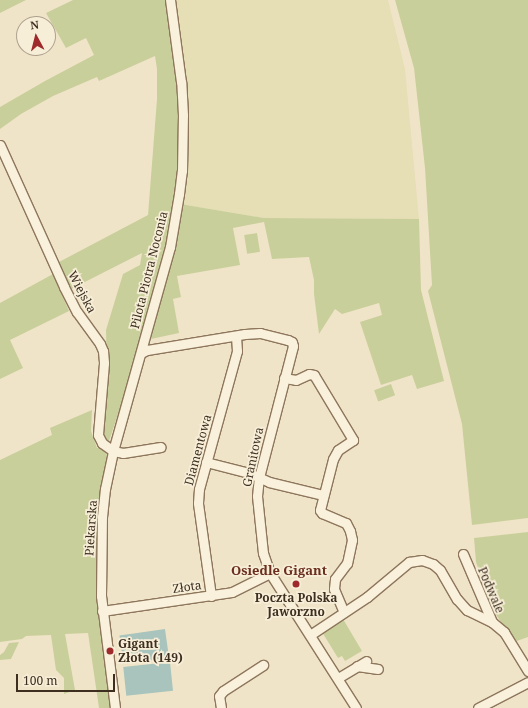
<!DOCTYPE html>
<html>
<head>
<meta charset="utf-8">
<style>
  body { margin:0 }
  #map { position:relative; width:528px; height:708px; overflow:hidden; background:#f0e4c8; font-family:"Noto Serif",serif }
  div>[style] { position:absolute }
  [style*='--x'] { left:calc(var(--x)*1px); top:calc(var(--y)*1px); width:calc(var(--w)*1px); rotate:calc(var(--a)*1deg) }
  .farmland>* { inset:0; background:#e6deb5 }
  .green>* { inset:0; background:#c9cf9b; transform-origin:0 0 }
  .water>* { inset:0; background:#a9c4bc; transform-origin:0 0 }
  .roads { filter:drop-shadow(1px 0 #8d765c) drop-shadow(-1px 0 #8d765c) drop-shadow(0 1px #8d765c) drop-shadow(0 -1px #8d765c) }
  .minor>* { height:9px; margin:-4.5px; padding:0 4.5px; transform-origin:4.5px; border-radius:4.5px; background:#faf1dc }
  .dots>* { width:11px; height:11px; translate:-50% -50%; box-sizing:border-box; border:2px solid #f7eed8; border-radius:50% }
  span { translate:-50% -50%; white-space:nowrap; text-align:center; line-height:1.15; -webkit-text-stroke:3.5px #f7eed8; paint-order:stroke }
  .street-label { font-size:12px; color:#3d2e20 }
  .poi-label { font-size:12px; color:#3d2e20; font-weight:700 }
  .left { translate:0 -50%; text-align:left }
  .neighbourhood-label { font-size:13px; color:#6b2e1e; font-weight:700 }
  .north { position:absolute; left:16px; top:16px; width:40px; height:40px; box-sizing:border-box; background:#f7eed8; border:1px solid #ada18e; border-radius:50%; rotate:353deg; font-size:11px; font-weight:700; line-height:16px; text-align:center; color:#3d2e20 }
  .north::after { content:''; display:block; margin:auto; width:14px; height:18px; background:#9e2a2b; clip-path:polygon(50% 0,100% 100%,50% 72%,0 100%) }
  .scale { position:absolute; left:16px; top:674px; width:99px; height:18px; box-sizing:border-box; border:2px solid #3d2e20; border-top:0; padding-left:5px; font-size:12px; line-height:14px; white-space:nowrap; color:#3d2e20; -webkit-text-stroke:3px #f7eed8; paint-order:stroke }
</style>
</head>
<body>
<div id="map">
  <div class="farmland">
    <i style="clip-path:polygon(173px 0,388px 0,405px 69px,419px 219px,264px 218px,180px 204px,186px 101px,180px 37px)"></i>
  </div>
  <div class="green">
    <i style="clip-path:polygon(0 0,26px 0,0 13px)"></i>
    <i style="clip-path:polygon(73px 0,167px 0,180px 98px,179px 168px,172px 220px,161px 268px,130px 378px,109px 441px,105px 439px,103px 427px,107px 380px,106px 330px,123px 274px,140px 265px,142px 253px,71px 289px,59px 262px,148px 215px,157px 99px,157px 69px,155px 56px,99px 81px,97px 77px,53px 96px,21px 114px,0 129px,0 107px,45px 81px,94px 55px,86px 38px,66px 48px,46px 13px)"></i>
    <i style="clip-path:polygon(395px 0,528px 0,528px 518px,472px 525px,462px 424px,428px 291px,432px 285px,425px 168px,414px 68px)"></i>
    <i style="clip-path:polygon(180px 204px,264px 218px,419px 219px,421px 290px,444px 381px,417px 389px,412px 375px,381px 385px,360px 322px,382px 315px,379px 303px,342px 314px,335px 309px,319px 334px,314px 294px,314px 280px,309px 257px,272px 259px,264px 222px,233px 228px,240px 265px,177px 276px,181px 297px,173px 299px,179px 333px,151px 339px,167px 272px)"></i>
    <i style="left:257px;top:233px;width:19px;height:13px;rotate:81deg"></i>
    <i style="clip-path:polygon(53px 274px,69px 311px,10px 340px,23px 368px,0 379px,0 303px)"></i>
    <i style="left:391px;top:384px;width:12px;height:18px;rotate:70deg"></i>
    <i style="clip-path:polygon(92px 410px,91px 431px,97px 448px,101px 448px,107px 455px,98px 530px,97px 571px,99px 612px,111px 708px,99px 708px,88px 633px,65px 634px,75px 690px,64px 694px,64px 678px,56px 670px,51px 635px,26px 636px,22px 639px,0 642px,0 460px,52px 435px,50px 428px)"></i>
    <i style="clip-path:polygon(528px 532px,528px 637px,514px 642px,493px 610px,476px 562px,474px 538px)"></i>
    <i style="clip-path:polygon(343px 619px,362px 651px,345px 661px,342px 656px,338px 658px,322px 632px)"></i>
    <i style="clip-path:polygon(19px 642px,11px 659px,0 660px,0 655px,4px 652px,9px 643px)"></i>
  </div>
  <div class="water">
    <i style="left:165px;top:629px;width:29px;height:46px;rotate:82deg"></i>
    <i style="left:170px;top:662px;width:29px;height:47px;rotate:84deg"></i>
  </div>
  <div class="roads">
    <div class="minor">
      <i style="--x:0;--y:145;--w:156;--a:65.7"></i>
      <i style="--x:64;--y:287;--w:28;--a:63"></i>
      <i style="--x:77;--y:312;--w:39;--a:54"></i>
      <i style="--x:100;--y:344;--w:8;--a:67"></i>
      <i style="--x:103;--y:351;--w:12;--a:85"></i>
      <i style="--x:104;--y:363;--w:72;--a:94.8"></i>
      <i style="--x:98;--y:435;--w:9;--a:63"></i>
      <i style="--x:102;--y:443;--w:14;--a:36"></i>
      <i style="--x:113;--y:451;--w:10;--a:11"></i>
      <i style="--x:123;--y:453;--w:38;--a:-9"></i>
      <i style="--x:141;--y:353;--w:7;--a:-27"></i>
      <i style="--x:147;--y:350;--w:99;--a:-9.3"></i>
      <i style="--x:245;--y:334;--w:15;--a:-4"></i>
      <i style="--x:260;--y:333;--w:29;--a:14"></i>
      <i style="--x:288;--y:340;--w:4;--a:27"></i>
      <i style="--x:292;--y:342;--w:4;--a:76"></i>
      <i style="--x:293;--y:346;--w:135;--a:104.5"></i>
      <i style="--x:259;--y:477;--w:19;--a:96"></i>
      <i style="--x:257;--y:496;--w:57;--a:84"></i>
      <i style="--x:263;--y:553;--w:21;--a:71"></i>
      <i style="--x:270;--y:573;--w:160;--a:57.5"></i>
      <i style="--x:284;--y:378;--w:12;--a:9"></i>
      <i style="--x:296;--y:380;--w:14;--a:-25"></i>
      <i style="--x:309;--y:374;--w:5;--a:11"></i>
      <i style="--x:314;--y:375;--w:76;--a:59"></i>
      <i style="--x:353;--y:440;--w:18;--a:146"></i>
      <i style="--x:338;--y:450;--w:10;--a:119"></i>
      <i style="--x:333;--y:459;--w:53;--a:104.3"></i>
      <i style="--x:320;--y:510;--w:4;--a:56"></i>
      <i style="--x:322;--y:513;--w:26;--a:23"></i>
      <i style="--x:346;--y:523;--w:9;--a:63"></i>
      <i style="--x:350;--y:531;--w:9;--a:77"></i>
      <i style="--x:352;--y:540;--w:24;--a:102"></i>
      <i style="--x:347;--y:563;--w:20;--a:127"></i>
      <i style="--x:335;--y:579;--w:10;--a:96"></i>
      <i style="--x:334;--y:589;--w:25;--a:67"></i>
      <i style="--x:206;--y:462;--w:44;--a:14.3"></i>
      <i style="--x:249;--y:473;--w:22;--a:24"></i>
      <i style="--x:269;--y:482;--w:56;--a:13.5"></i>
      <i style="--x:463;--y:554;--w:74;--a:66.9"></i>
      <i style="--x:211;--y:596;--w:94;--a:-98"></i>
      <i style="--x:198;--y:503;--w:14;--a:-86"></i>
      <i style="--x:199;--y:489;--w:143;--a:-74.6"></i>
      <i style="--x:237;--y:351;--w:15;--a:-94"></i>
      <i style="--x:102;--y:611;--w:131;--a:-8.3"></i>
      <i style="--x:232;--y:592;--w:42;--a:-26.6"></i>
      <i style="--x:310;--y:635;--w:69;--a:-33.7"></i>
      <i style="--x:367;--y:597;--w:55;--a:-39.8"></i>
      <i style="--x:409;--y:562;--w:13;--a:-9"></i>
      <i style="--x:422;--y:560;--w:12;--a:20"></i>
      <i style="--x:433;--y:564;--w:9;--a:41"></i>
      <i style="--x:440;--y:570;--w:34;--a:60"></i>
      <i style="--x:457;--y:599;--w:15;--a:48"></i>
      <i style="--x:467;--y:610;--w:28;--a:26"></i>
      <i style="--x:492;--y:622;--w:16;--a:40"></i>
      <i style="--x:504;--y:632;--w:46;--a:58.4"></i>
      <i style="--x:357;--y:666;--w:21;--a:8"></i>
      <i style="--x:338;--y:678;--w:33;--a:-31"></i>
      <i style="--x:115;--y:708;--w:113;--a:-97.1"></i>
      <i style="--x:101;--y:596;--w:79;--a:-89.3"></i>
      <i style="--x:102;--y:517;--w:28;--a:-84"></i>
      <i style="--x:105;--y:489;--w:39;--a:-78"></i>
      <i style="--x:113;--y:451;--w:212;--a:-74.4"></i>
      <i style="--x:170;--y:247;--w:54;--a:-80.4"></i>
      <i style="--x:179;--y:194;--w:23;--a:-83"></i>
      <i style="--x:182;--y:171;--w:56;--a:-89"></i>
      <i style="--x:183;--y:115;--w:33;--a:-93"></i>
      <i style="--x:181;--y:82;--w:83;--a:-97.6"></i>
      <i style="--x:221;--y:708;--w:12;--a:-99"></i>
      <i style="--x:219;--y:696;--w:6;--a:-51"></i>
      <i style="--x:223;--y:691;--w:48;--a:-33"></i>
      <i style="--x:478;--y:708;--w:56;--a:-27.5"></i>
    </div>
  </div>
  <div class="dots">
    <i style="left:296px;top:584px;background:#9e2a2b"></i>
    <i style="left:110px;top:651px;background:#9e2a2b"></i>
  </div>
  <div class="street-label">
    <span style="left:149px;top:270px;rotate:-76deg">Pilota Piotra Noconia</span>
    <span style="left:82px;top:292px;rotate:62deg">Wiejska</span>
    <span style="left:198px;top:450px;rotate:-75deg">Diamentowa</span>
    <span style="left:253px;top:457px;rotate:-78deg">Granitowa</span>
    <span style="left:91px;top:528px;rotate:-86deg">Piekarska</span>
    <span style="left:187px;top:587px;rotate:-8deg">Złota</span>
    <span style="left:491px;top:590px;rotate:67deg">Podwale</span>
  </div>
  <div class="poi-label">
    <span style="left:296px;top:605px">Poczta Polska<br>Jaworzno</span>
    <span class="left" style="left:118px;top:651px">Gigant<br>Złota (149)</span>
  </div>
  <div class="neighbourhood-label">
    <span style="left:279px;top:570px">Osiedle Gigant</span>
  </div>
  <div class="north">N</div>
  <div class="scale">100 m</div>
</div>
</body>
</html>
